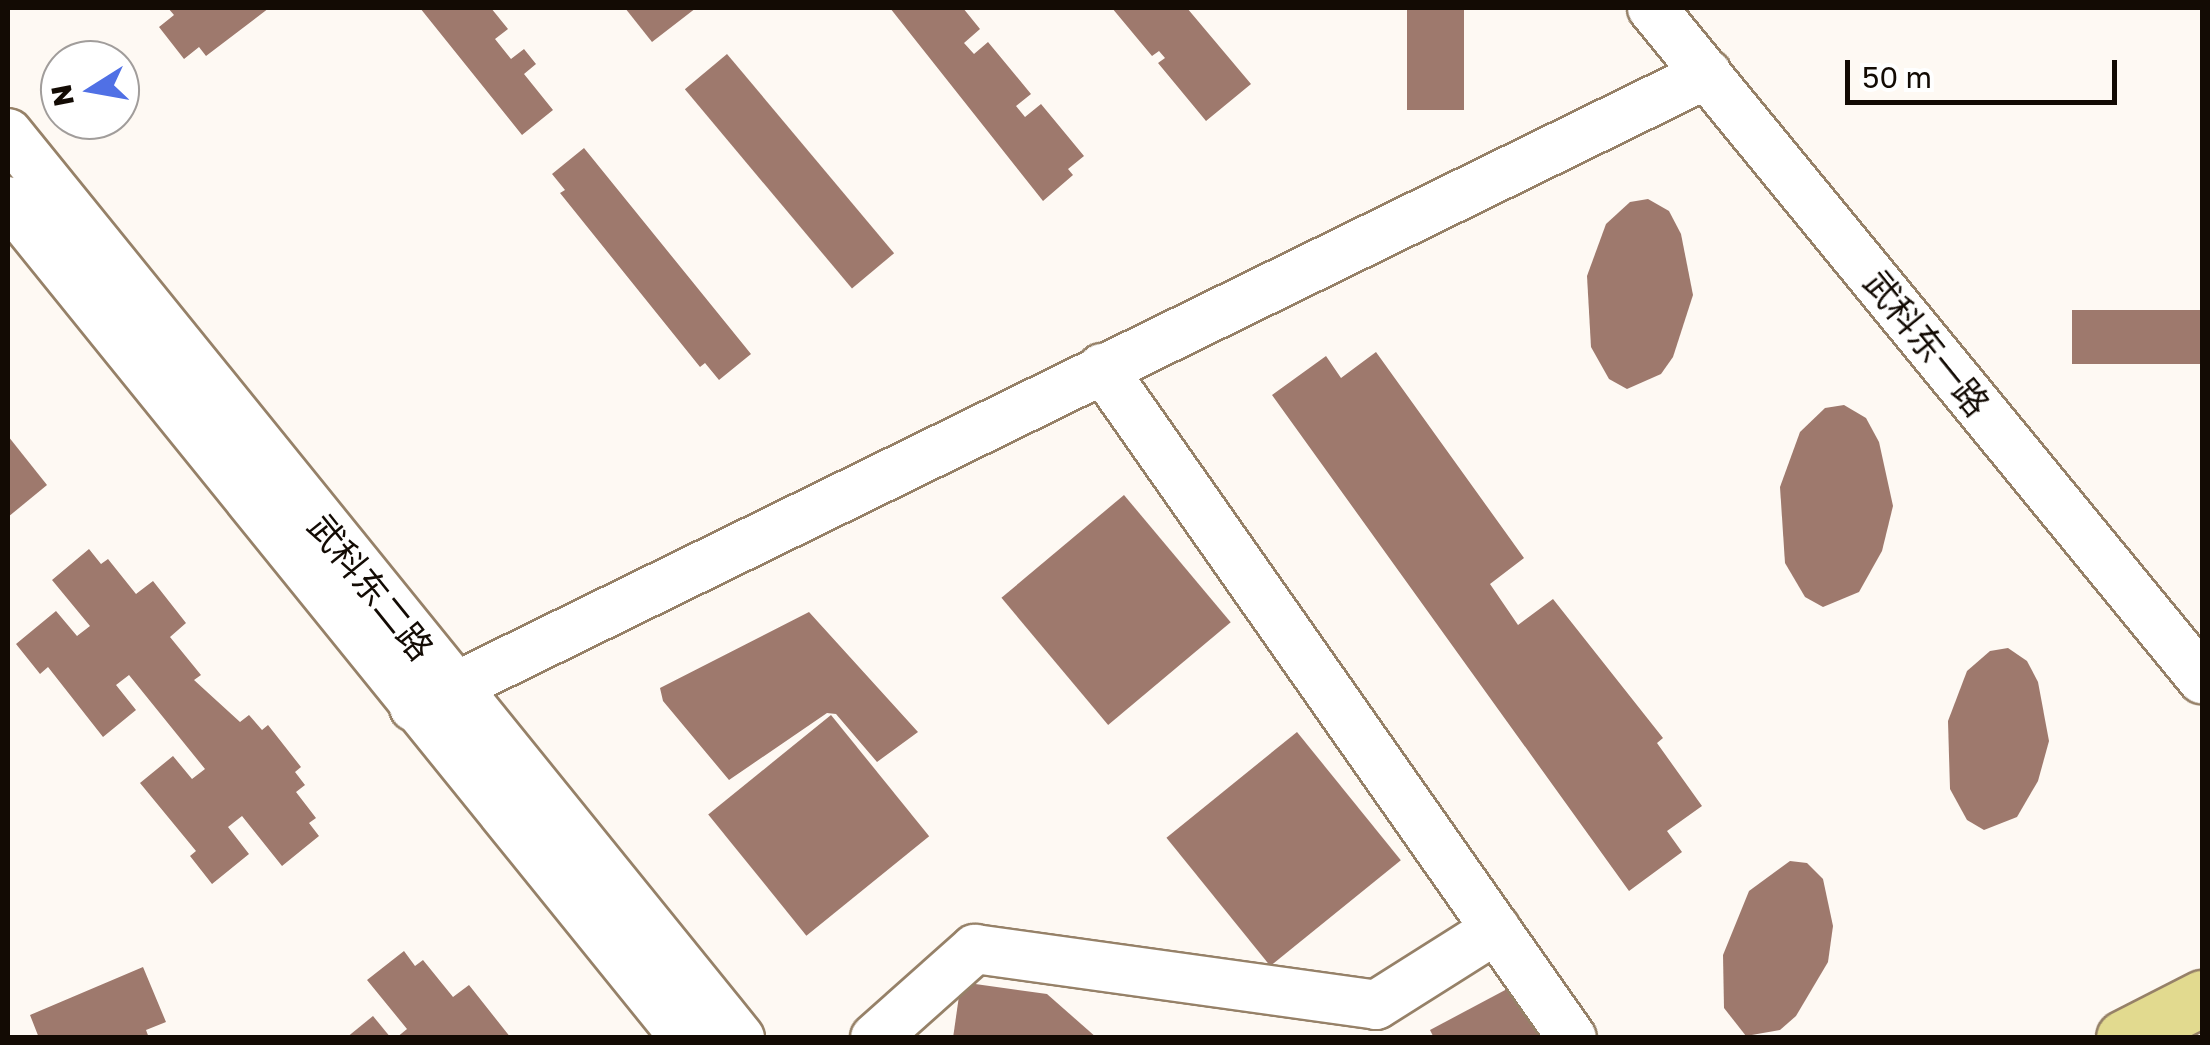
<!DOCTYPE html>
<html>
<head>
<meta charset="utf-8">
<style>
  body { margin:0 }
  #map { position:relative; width:2210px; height:1045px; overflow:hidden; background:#fef9f3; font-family:"Golos Text","Noto Sans SC",sans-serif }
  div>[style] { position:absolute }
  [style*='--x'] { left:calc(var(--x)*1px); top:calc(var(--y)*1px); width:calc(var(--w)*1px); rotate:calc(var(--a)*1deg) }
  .building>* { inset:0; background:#9e796d; transform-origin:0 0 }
  .roads { filter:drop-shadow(2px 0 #968168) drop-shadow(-2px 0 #968168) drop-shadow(0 2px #968168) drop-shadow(0 -2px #968168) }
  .minor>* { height:48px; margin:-24px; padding:0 24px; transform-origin:24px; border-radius:24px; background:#fff }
  .major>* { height:55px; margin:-27.5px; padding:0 27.5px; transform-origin:27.5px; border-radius:27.5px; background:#e2da8f }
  span { translate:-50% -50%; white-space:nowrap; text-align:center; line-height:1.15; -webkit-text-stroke:8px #fff; paint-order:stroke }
  .street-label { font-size:35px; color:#130b04 }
  .frame { position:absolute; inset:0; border:10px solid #130b04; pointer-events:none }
  .north { position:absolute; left:40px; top:40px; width:100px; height:100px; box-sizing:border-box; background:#fff; border:2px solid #a19d9b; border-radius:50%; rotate:259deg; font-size:28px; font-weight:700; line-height:40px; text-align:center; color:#130b04 }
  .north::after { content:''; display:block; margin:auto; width:35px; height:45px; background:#5070e5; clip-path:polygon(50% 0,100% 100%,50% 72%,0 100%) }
  .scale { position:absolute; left:1845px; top:60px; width:272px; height:45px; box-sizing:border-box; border:5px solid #130b04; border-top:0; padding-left:12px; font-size:30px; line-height:35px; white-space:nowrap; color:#130b04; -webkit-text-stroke:8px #fff; paint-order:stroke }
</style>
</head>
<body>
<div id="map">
  <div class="building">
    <i style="clip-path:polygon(168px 8px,269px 8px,206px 56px,199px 47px,184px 59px,159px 27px,174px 15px)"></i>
    <i style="clip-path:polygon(420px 8px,491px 8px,508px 29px,495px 39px,511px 59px,524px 49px,536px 64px,524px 74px,553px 110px,522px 135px)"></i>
    <i style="clip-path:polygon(625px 8px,696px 8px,652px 42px)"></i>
    <i style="clip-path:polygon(890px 8px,963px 8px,980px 29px,964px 43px,974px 54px,988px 42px,1031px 94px,1016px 106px,1025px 117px,1041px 104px,1084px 156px,1068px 169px,1073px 175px,1043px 201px)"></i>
    <i style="clip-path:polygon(1112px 8px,1187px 8px,1251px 84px,1206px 121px,1158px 63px,1165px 58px,1159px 51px,1152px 56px)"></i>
    <i style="left:1407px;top:8px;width:57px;height:102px"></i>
    <i style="left:727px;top:54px;width:260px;height:55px;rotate:50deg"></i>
    <i style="clip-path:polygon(584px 148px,751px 354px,719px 380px,705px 363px,700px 367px,560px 193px,565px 190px,552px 174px)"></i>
    <i style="clip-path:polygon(1648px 199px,1669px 211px,1681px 234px,1693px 295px,1673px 357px,1661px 374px,1627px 389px,1609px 379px,1591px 347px,1587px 276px,1606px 224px,1630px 202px)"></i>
    <i style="left:2202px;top:310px;width:54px;height:130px;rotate:90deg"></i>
    <i style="clip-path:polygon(1376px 352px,1524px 558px,1490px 584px,1518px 625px,1553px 599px,1663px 738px,1657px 743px,1702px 806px,1667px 831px,1682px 852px,1629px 891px,1272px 395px,1326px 356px,1341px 378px)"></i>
    <i style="clip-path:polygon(1844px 405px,1866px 418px,1879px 442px,1893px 506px,1882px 551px,1859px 592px,1823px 607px,1805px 597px,1785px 563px,1780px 487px,1800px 432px,1825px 408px)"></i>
    <i style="clip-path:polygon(8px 436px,47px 485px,8px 517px)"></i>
    <i style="left:1124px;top:495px;width:166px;height:160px;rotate:50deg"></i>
    <i style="clip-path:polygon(89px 549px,101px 564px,108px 559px,136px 594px,153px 581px,186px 623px,170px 637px,201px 675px,194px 680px,240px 722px,249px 715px,262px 730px,268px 725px,301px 767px,295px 772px,305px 785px,296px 792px,316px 818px,309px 823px,319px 836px,282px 866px,242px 816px,228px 827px,249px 854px,212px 884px,190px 856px,196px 851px,140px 783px,173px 756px,192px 779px,205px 769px,129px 675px,116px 685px,136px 710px,103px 737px,48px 667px,40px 674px,16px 644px,56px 611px,77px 636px,90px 626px,52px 580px)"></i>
    <i style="clip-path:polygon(809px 612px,918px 732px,877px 762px,836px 714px,827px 713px,729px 780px,663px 701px,660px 688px)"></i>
    <i style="clip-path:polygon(2008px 648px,2027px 661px,2038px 682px,2049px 741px,2038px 781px,2017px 817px,1984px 830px,1967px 820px,1950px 789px,1948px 721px,1967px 671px,1990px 651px)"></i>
    <i style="left:831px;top:715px;width:156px;height:158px;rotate:51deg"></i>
    <i style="left:1297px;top:732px;width:165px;height:168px;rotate:51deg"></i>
    <i style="clip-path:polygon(1790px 861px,1807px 863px,1823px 879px,1833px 926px,1828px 962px,1796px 1016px,1780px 1030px,1746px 1036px,1724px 1008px,1723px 955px,1749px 891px)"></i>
    <i style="clip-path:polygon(404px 951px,415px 966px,423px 960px,453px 997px,469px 985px,511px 1038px,396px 1038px,407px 1029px,367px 980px)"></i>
    <i style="clip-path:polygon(143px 967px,166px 1022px,146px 1030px,149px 1038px,39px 1038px,30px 1015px)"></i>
    <i style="clip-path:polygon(1524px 980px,1554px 1038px,1434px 1038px,1430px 1030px)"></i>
    <i style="clip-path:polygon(961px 982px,1047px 994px,1097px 1038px,953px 1038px)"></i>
    <i style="clip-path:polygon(373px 1016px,391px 1038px,346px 1038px)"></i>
  </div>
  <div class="roads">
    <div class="minor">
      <i style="--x:1652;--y:8;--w:868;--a:50.66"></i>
      <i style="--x:8;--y:133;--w:1164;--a:51.03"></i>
      <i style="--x:8;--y:201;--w:1077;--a:51.03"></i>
      <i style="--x:1102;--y:368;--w:818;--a:54.95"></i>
      <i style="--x:414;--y:707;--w:1440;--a:-26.08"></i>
      <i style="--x:875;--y:1038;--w:134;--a:-41.7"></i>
      <i style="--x:975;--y:949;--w:405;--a:7.9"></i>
      <i style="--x:1376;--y:1005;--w:142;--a:-32.3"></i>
    </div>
    <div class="major">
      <i style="--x:2124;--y:1038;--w:88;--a:-27.1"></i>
    </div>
  </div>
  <div class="street-label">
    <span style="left:1927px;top:343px;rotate:51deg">武科东一路</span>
    <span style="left:371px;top:587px;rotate:51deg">武科东二路</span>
  </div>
  <div class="frame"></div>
  <div class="north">N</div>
  <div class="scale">50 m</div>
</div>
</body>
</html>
